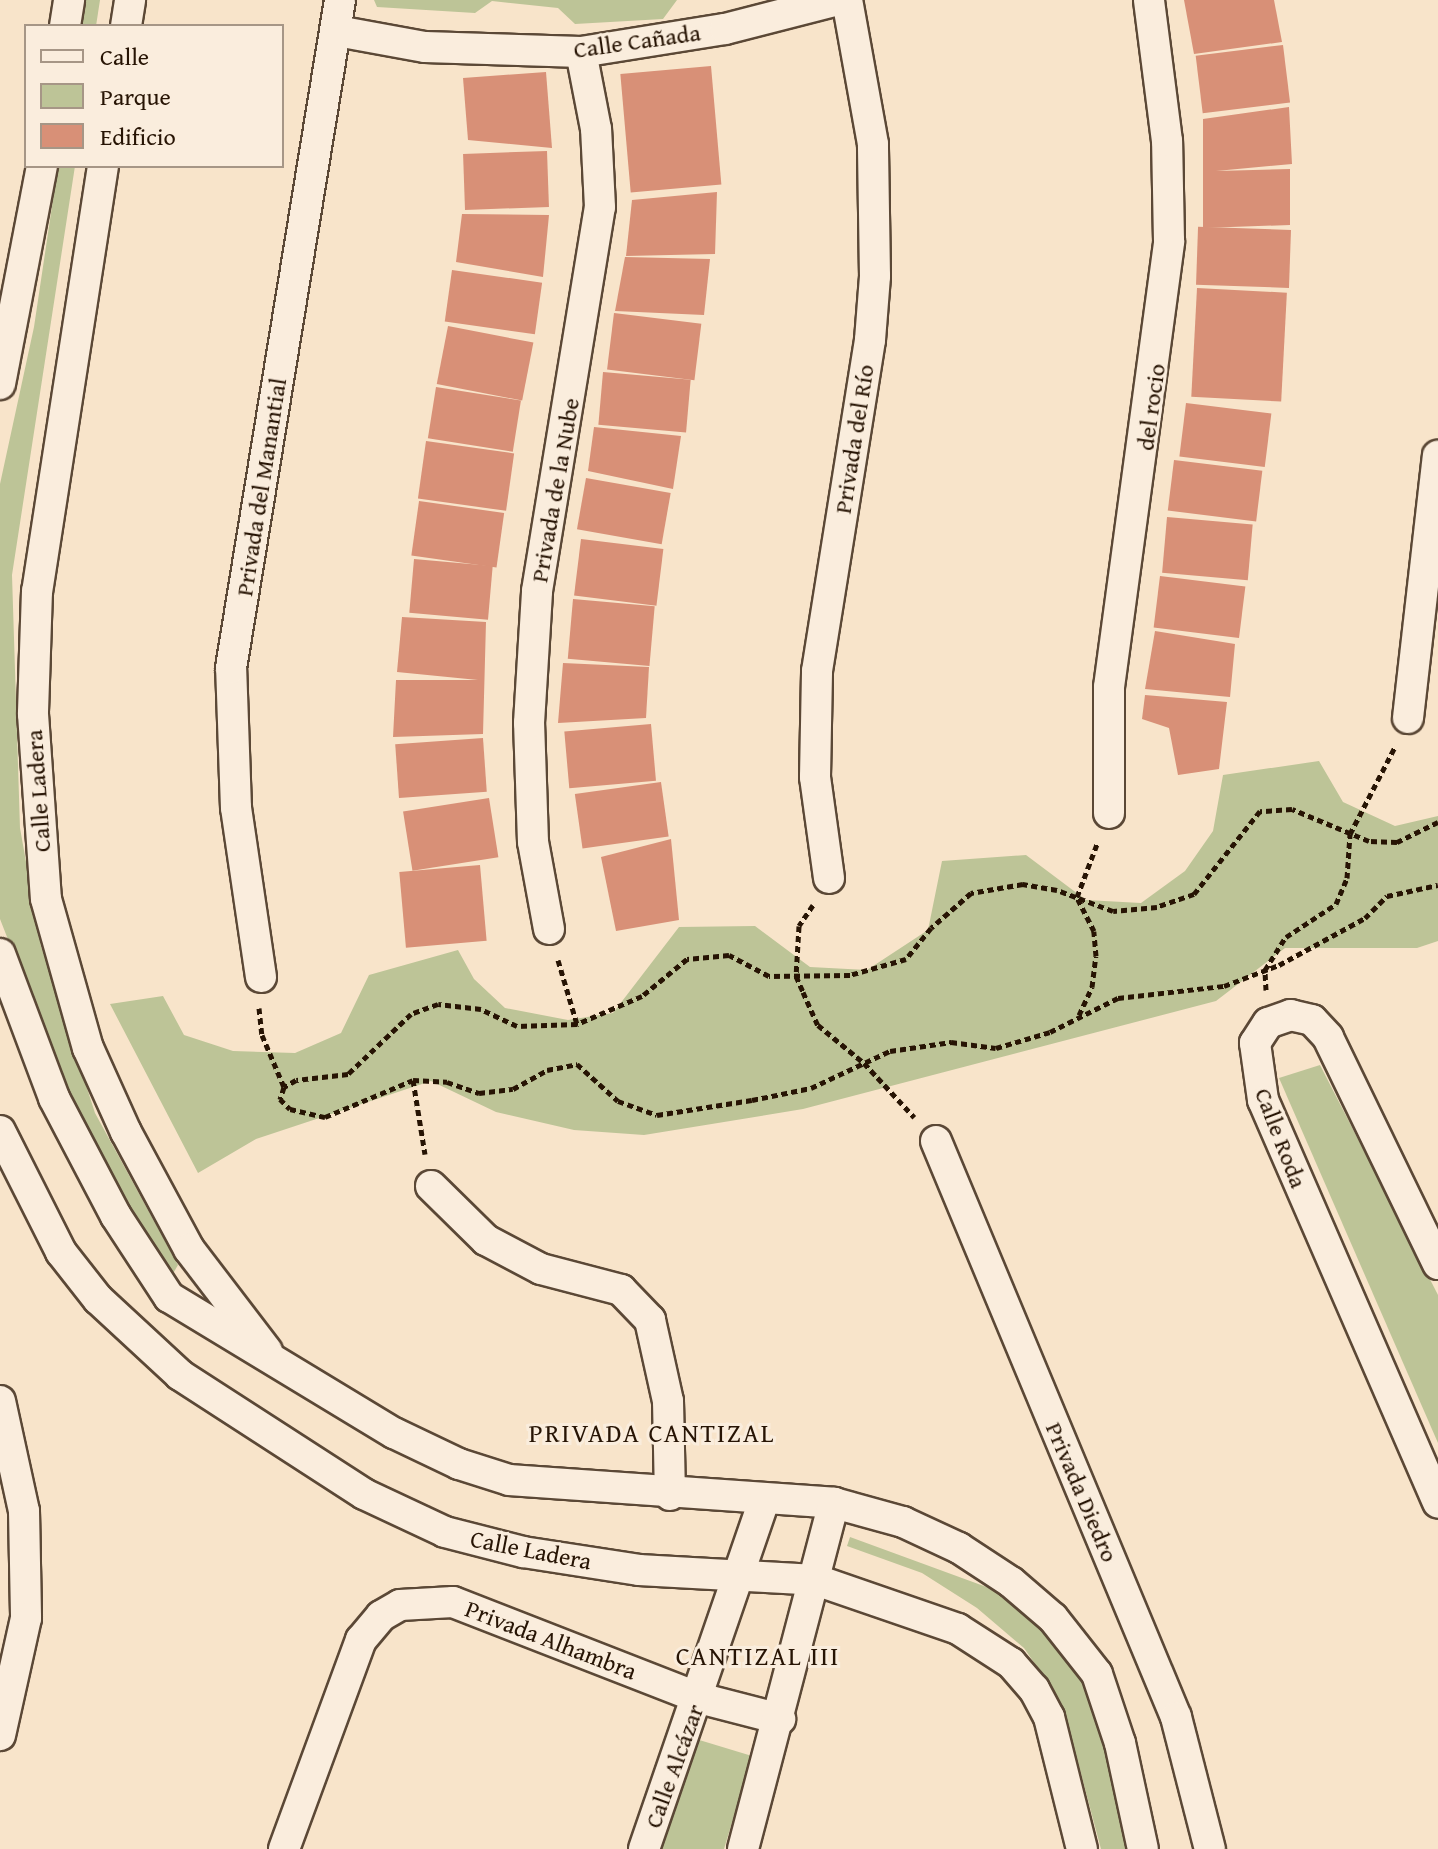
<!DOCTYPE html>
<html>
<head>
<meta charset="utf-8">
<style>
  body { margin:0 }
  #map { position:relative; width:1438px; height:1849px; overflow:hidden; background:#f8e4ca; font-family:"Gentium Book Plus",serif }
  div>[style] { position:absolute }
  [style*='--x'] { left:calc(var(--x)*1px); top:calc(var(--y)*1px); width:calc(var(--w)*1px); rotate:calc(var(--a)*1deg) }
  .green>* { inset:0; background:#bdc497 }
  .building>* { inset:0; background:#d89077; transform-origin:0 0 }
  .path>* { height:5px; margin-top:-2.5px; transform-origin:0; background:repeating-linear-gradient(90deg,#271404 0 6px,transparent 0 10px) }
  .roads { filter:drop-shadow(2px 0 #5b4836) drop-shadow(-2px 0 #5b4836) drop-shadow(0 2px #5b4836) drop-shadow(0 -2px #5b4836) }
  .minor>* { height:30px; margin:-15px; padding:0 15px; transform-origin:15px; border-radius:15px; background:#faeddd }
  span { translate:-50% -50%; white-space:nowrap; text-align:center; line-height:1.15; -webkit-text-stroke:6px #faeddd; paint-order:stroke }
  .street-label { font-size:24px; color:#271404 }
  .neighbourhood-label { font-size:26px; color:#271404; letter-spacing:2px }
  .legend { position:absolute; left:24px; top:24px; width:260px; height:144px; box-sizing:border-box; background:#faeddd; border:2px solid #a69686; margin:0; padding:10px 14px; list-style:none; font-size:24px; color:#271404 }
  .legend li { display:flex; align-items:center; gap:16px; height:40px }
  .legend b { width:40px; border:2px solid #a69686 }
</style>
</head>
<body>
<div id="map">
  <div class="green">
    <i style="clip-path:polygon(83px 0,100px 0,96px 26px,79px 26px)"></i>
    <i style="clip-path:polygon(374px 0,677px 0,663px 19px,575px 24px,558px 8px,492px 1px,475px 13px,377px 7px)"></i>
    <i style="clip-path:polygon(58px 166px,75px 166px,12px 575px,20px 828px,41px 946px,95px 1113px,178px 1265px,171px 1277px,79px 1121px,0 919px,0 484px,34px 327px)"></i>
    <i style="clip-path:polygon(1319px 761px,1343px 802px,1395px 826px,1438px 816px,1438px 941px,1417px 948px,1285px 948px,1216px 1001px,803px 1109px,644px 1135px,574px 1130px,496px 1112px,431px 1081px,256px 1139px,198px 1173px,110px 1004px,163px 996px,184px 1035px,233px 1051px,295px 1053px,341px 1033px,369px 975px,458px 950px,474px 979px,505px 1008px,568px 1020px,613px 1013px,679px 927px,755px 926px,810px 967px,867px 970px,928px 930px,942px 861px,1026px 855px,1086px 900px,1141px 903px,1185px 871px,1213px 831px,1223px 775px)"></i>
    <i style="clip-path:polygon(1320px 1065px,1438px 1295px,1438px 1443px,1279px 1078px)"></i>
    <i style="clip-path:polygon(850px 1537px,992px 1589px,1048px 1630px,1070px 1656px,1100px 1711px,1128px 1849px,1101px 1849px,1068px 1725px,1055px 1693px,1024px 1648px,977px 1608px,922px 1573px,847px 1546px)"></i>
    <i style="clip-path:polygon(696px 1739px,752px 1756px,724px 1849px,660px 1849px)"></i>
  </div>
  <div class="building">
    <i style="clip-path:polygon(1184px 0,1274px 0,1282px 42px,1194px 54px)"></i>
    <i style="left:1283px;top:45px;width:58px;height:88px;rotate:83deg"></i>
    <i style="left:711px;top:66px;width:119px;height:91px;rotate:85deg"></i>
    <i style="clip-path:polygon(546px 72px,552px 148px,468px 140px,463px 78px)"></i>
    <i style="clip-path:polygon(1289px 107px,1292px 164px,1216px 171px,1290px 169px,1290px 225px,1203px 228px,1203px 119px)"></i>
    <i style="left:547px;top:151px;width:56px;height:84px;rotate:88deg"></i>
    <i style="clip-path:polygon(717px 192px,715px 254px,626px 256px,632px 200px)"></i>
    <i style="clip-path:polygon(462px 214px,549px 215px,543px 277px,456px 262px)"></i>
    <i style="left:1291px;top:230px;width:58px;height:93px;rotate:92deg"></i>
    <i style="clip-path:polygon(625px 257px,710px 259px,704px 315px,615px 311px)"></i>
    <i style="left:452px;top:270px;width:91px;height:52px;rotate:8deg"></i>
    <i style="left:1197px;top:288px;width:90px;height:109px;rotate:3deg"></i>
    <i style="left:614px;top:313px;width:88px;height:57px;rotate:7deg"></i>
    <i style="left:448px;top:326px;width:87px;height:59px;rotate:11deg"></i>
    <i style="left:603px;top:372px;width:88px;height:53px;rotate:5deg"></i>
    <i style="left:436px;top:387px;width:86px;height:52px;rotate:9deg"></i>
    <i style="left:1186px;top:403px;width:86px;height:54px;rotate:7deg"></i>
    <i style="clip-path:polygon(594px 427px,681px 436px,673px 489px,588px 471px)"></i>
    <i style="left:426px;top:441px;width:89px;height:58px;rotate:8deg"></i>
    <i style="left:1174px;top:460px;width:89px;height:51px;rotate:7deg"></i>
    <i style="left:586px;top:478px;width:86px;height:52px;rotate:10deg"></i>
    <i style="left:419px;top:501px;width:86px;height:55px;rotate:8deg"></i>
    <i style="left:1167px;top:517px;width:86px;height:56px;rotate:5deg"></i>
    <i style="left:581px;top:539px;width:83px;height:57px;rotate:7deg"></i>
    <i style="left:414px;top:559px;width:79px;height:54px;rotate:5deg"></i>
    <i style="left:1160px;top:576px;width:86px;height:52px;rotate:7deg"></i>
    <i style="left:573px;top:599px;width:82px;height:60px;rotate:5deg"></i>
    <i style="clip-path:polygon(402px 617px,486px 622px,483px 734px,393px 737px,396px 680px,478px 680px,397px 672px)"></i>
    <i style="clip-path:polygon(1155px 631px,1235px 644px,1230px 697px,1145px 689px)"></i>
    <i style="clip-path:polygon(563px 663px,649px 667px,646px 718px,558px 723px)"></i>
    <i style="clip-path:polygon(1145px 695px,1227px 702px,1219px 769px,1178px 775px,1169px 728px,1142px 719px)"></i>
    <i style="left:651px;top:724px;width:57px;height:87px;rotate:85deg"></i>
    <i style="left:483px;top:738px;width:54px;height:88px;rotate:86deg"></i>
    <i style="left:661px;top:782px;width:55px;height:87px;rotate:82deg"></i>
    <i style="left:489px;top:798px;width:60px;height:87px;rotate:81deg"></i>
    <i style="clip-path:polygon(671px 839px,679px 920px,616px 931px,601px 857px)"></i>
    <i style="left:480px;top:865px;width:76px;height:81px;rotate:85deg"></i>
  </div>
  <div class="path">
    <i style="--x:1438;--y:822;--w:46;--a:154"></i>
    <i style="--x:1397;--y:842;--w:28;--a:-178"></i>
    <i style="--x:1369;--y:841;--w:83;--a:-157.4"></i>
    <i style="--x:1292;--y:809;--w:32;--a:176"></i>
    <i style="--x:1260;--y:811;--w:106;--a:128.5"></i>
    <i style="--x:1194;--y:894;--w:39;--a:161"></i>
    <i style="--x:1157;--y:907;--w:44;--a:174.8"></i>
    <i style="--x:1113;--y:911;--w:60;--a:-159.4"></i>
    <i style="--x:1057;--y:890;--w:35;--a:-170"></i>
    <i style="--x:1023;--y:884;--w:53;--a:170.2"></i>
    <i style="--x:971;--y:893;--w:53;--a:138.8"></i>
    <i style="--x:931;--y:928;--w:40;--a:129"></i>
    <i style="--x:906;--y:959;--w:58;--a:164.1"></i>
    <i style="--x:850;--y:975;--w:81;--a:179.3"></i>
    <i style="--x:769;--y:976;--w:45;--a:-152.3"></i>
    <i style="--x:729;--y:955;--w:42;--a:174.6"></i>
    <i style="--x:687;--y:959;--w:58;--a:140.6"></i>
    <i style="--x:642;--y:996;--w:71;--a:156.7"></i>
    <i style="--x:577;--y:1024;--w:60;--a:178.1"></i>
    <i style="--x:517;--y:1026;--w:40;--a:-155"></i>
    <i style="--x:481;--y:1009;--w:43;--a:-173.4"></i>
    <i style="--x:438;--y:1004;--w:29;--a:160"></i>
    <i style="--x:411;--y:1014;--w:87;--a:136.4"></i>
    <i style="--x:348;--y:1074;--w:52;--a:173.4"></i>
    <i style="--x:296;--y:1080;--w:14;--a:150"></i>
    <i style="--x:284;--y:1087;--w:13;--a:108"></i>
    <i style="--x:280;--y:1099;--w:14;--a:45"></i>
    <i style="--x:290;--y:1109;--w:36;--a:13"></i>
    <i style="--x:325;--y:1117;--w:95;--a:-22.8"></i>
    <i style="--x:413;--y:1080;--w:34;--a:3"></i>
    <i style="--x:447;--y:1082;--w:34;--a:19"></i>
    <i style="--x:479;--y:1093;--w:34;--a:-7"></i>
    <i style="--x:513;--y:1089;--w:39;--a:-29"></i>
    <i style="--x:547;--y:1070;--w:31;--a:-11"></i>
    <i style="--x:577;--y:1064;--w:55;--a:42.1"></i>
    <i style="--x:618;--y:1101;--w:41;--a:19.7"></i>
    <i style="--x:657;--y:1115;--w:96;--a:-9"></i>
    <i style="--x:752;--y:1100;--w:60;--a:-11.5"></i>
    <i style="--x:811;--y:1088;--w:87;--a:-25.1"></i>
    <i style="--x:890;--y:1051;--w:62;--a:-8.4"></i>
    <i style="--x:951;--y:1042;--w:45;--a:7.6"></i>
    <i style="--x:996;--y:1048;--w:56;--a:-16.5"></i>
    <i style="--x:1050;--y:1032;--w:76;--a:-26.6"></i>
    <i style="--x:1118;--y:998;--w:107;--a:-6.5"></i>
    <i style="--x:1224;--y:986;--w:59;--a:-20.9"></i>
    <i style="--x:1279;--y:965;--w:98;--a:-28.7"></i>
    <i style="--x:1365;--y:918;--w:31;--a:-45"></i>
    <i style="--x:1387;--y:896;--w:52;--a:-12.2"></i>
    <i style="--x:813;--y:905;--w:25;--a:124"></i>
    <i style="--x:799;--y:926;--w:50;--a:93.4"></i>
    <i style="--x:796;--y:976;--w:17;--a:66"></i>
    <i style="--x:803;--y:992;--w:36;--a:66"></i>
    <i style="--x:818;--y:1025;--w:60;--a:39.6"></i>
    <i style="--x:864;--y:1063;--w:74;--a:47.2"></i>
    <i style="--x:558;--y:960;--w:67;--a:73.5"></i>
    <i style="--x:1266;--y:990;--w:20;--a:-93"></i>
    <i style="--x:1265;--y:970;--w:39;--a:-58"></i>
    <i style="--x:1286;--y:937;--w:60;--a:-33.4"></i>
    <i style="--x:1336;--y:904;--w:28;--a:-67"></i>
    <i style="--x:1347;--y:878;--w:44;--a:-86.1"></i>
    <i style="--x:1350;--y:834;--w:98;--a:-62.7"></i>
    <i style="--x:259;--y:1008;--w:27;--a:84"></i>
    <i style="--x:262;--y:1035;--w:56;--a:67.1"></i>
    <i style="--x:1079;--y:1015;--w:31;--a:-65"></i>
    <i style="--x:1092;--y:987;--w:31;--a:-83"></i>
    <i style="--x:1096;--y:956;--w:25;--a:-95"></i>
    <i style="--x:1094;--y:931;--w:38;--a:-117"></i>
    <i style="--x:1077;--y:897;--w:57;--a:-69.3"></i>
    <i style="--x:413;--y:1080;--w:75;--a:80.8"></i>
  </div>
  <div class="roads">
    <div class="minor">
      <i style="--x:65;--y:26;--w:26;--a:-81"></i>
      <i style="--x:126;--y:26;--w:26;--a:-81"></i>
      <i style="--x:337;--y:31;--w:89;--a:10.3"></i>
      <i style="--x:425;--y:47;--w:156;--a:1.8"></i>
      <i style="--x:581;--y:52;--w:146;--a:-9.1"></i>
      <i style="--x:725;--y:29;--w:117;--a:-14.4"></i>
      <i style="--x:103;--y:166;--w:430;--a:98.8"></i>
      <i style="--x:37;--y:591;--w:123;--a:91.9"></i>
      <i style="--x:33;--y:714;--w:185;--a:86"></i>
      <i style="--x:46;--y:899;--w:155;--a:74.3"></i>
      <i style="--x:88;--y:1048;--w:92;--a:65.7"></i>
      <i style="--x:126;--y:1132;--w:133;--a:61.7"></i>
      <i style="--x:189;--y:1249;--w:128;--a:52.6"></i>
      <i style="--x:0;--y:384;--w:222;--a:-79.1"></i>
      <i style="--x:1408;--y:718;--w:264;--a:-83.5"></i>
      <i style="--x:1109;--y:813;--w:126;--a:-90"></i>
      <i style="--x:1109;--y:687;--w:450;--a:-82.3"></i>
      <i style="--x:1169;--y:241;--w:100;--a:-91.1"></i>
      <i style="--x:1167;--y:141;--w:142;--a:-97.3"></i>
      <i style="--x:829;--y:878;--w:102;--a:-97.9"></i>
      <i style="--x:815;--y:777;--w:106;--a:-88.9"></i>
      <i style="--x:817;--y:671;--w:335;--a:-80.9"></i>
      <i style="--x:870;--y:340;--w:64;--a:-85.5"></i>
      <i style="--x:875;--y:276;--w:132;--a:-90.9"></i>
      <i style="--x:873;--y:144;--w:146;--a:-100.2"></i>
      <i style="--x:549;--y:929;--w:88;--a:-100.4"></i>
      <i style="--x:533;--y:842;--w:119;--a:-91.9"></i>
      <i style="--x:529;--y:723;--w:132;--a:-86.5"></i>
      <i style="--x:537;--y:591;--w:389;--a:-80.7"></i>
      <i style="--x:600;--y:207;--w:78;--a:-92.9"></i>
      <i style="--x:596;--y:129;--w:78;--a:-101"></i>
      <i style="--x:0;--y:954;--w:154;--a:69.4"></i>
      <i style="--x:54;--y:1098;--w:133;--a:62.3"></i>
      <i style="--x:116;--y:1216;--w:97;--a:56.8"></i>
      <i style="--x:169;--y:1297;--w:263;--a:31.2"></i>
      <i style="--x:394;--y:1433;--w:72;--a:25.5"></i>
      <i style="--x:459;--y:1464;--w:52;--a:17.7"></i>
      <i style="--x:509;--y:1480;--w:326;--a:4"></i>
      <i style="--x:834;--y:1503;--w:72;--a:15.4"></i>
      <i style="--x:903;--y:1522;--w:62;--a:24.9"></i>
      <i style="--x:959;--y:1548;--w:62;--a:33.2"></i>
      <i style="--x:1011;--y:1582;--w:55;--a:40.6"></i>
      <i style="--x:1053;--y:1618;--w:71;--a:51.8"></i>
      <i style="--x:1097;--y:1674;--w:73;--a:71.6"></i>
      <i style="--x:1120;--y:1743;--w:108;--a:77.8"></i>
      <i style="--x:261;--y:977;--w:171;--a:-98.4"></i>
      <i style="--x:236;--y:808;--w:140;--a:-92"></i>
      <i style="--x:231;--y:668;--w:677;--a:-80.73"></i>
      <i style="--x:0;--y:1131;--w:136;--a:63.2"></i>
      <i style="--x:61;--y:1252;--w:60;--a:51.8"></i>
      <i style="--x:98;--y:1299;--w:112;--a:42.8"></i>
      <i style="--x:180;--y:1375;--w:219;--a:32.9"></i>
      <i style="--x:364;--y:1494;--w:89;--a:25.1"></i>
      <i style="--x:445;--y:1532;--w:81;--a:14.4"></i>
      <i style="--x:523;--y:1552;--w:117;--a:8.8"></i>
      <i style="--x:639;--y:1570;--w:177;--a:3.2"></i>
      <i style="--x:816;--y:1580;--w:150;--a:19"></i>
      <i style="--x:958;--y:1629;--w:63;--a:32.7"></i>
      <i style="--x:1011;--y:1663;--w:35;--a:49"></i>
      <i style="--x:1034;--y:1689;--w:32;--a:62"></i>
      <i style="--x:1049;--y:1717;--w:136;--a:76"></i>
      <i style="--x:936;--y:1141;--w:624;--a:67.38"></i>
      <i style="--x:1176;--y:1717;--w:136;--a:75.6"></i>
      <i style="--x:431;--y:1186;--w:77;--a:44.5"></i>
      <i style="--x:486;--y:1240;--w:62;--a:27.8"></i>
      <i style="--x:541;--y:1269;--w:83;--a:14.7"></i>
      <i style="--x:621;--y:1290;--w:42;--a:46"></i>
      <i style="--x:650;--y:1320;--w:83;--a:77.5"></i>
      <i style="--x:668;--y:1401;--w:94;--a:88.8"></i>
      <i style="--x:1438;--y:1264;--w:252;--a:-115.9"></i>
      <i style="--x:1328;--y:1037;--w:23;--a:-133"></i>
      <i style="--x:1312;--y:1020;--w:22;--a:-167"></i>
      <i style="--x:1291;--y:1015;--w:24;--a:161"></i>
      <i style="--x:1268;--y:1023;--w:24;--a:123"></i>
      <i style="--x:1255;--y:1043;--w:58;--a:82"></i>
      <i style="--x:1263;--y:1100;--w:439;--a:66.5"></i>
      <i style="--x:0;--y:1401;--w:113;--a:77.7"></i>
      <i style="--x:24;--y:1511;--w:107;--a:88.9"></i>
      <i style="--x:26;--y:1618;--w:120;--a:102.5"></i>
      <i style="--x:284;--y:1849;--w:223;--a:-69.8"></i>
      <i style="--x:361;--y:1640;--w:31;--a:-50"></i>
      <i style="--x:381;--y:1616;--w:22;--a:-30"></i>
      <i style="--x:400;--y:1605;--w:53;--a:-3.2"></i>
      <i style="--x:453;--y:1602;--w:264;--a:21.3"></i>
      <i style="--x:699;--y:1698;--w:84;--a:14.5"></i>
      <i style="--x:644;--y:1849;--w:369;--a:-71"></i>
      <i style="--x:743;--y:1849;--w:358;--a:-75.3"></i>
    </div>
  </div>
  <div class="street-label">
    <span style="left:637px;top:41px;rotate:-8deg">Calle Cañada</span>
    <span style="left:1151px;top:407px;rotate:-82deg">del rocio</span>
    <span style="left:854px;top:439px;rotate:-81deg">Privada del Río</span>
    <span style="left:261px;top:487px;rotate:-81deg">Privada del Manantial</span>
    <span style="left:555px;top:490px;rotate:-80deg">Privada de la Nube</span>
    <span style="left:38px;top:791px;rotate:-94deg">Calle Ladera</span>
    <span style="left:1281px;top:1138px;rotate:69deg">Calle Roda</span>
    <span style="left:1082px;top:1492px;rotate:67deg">Privada Diedro</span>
    <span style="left:531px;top:1550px;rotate:11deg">Calle Ladera</span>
    <span style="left:551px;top:1640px;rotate:21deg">Privada Alhambra</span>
    <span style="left:674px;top:1766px;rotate:-70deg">Calle Alcázar</span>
  </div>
  <div class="neighbourhood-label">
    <span style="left:652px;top:1433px">PRIVADA CANTIZAL</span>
    <span style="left:758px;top:1656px">CANTIZAL III</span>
  </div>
  <ul class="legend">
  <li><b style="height:10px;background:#faeddd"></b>Calle</li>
  <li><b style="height:22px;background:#bdc497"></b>Parque</li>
  <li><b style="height:22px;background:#d89077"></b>Edificio</li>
  </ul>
</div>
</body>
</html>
